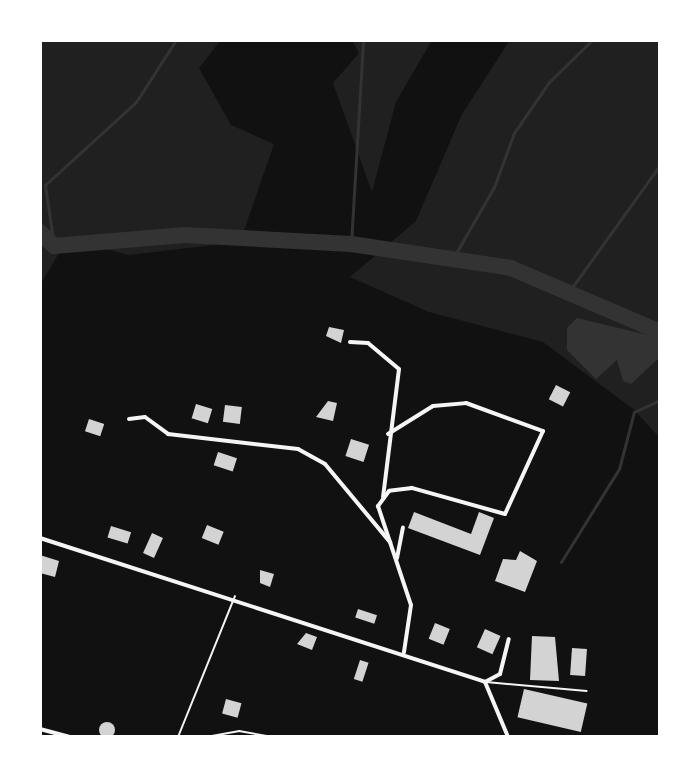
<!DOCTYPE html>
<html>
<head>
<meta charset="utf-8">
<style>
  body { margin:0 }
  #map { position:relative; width:700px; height:777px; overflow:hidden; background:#111; font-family:"Alegreya Sans",sans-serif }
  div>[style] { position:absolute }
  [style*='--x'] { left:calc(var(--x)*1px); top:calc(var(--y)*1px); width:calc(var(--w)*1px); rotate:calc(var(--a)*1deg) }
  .green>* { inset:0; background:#202020 }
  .water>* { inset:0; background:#333 }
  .stream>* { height:3px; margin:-1.5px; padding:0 1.5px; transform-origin:1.5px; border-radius:1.5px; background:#333 }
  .river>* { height:16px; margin:-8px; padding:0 8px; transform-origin:8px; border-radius:8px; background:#333 }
  .building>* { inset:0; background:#d3d3d3; transform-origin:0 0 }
  .round { border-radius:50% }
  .path>* { height:2px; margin:-1px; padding:0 1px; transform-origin:1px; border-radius:1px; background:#f5f5f5 }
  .service>* { height:2px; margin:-1px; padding:0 1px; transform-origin:1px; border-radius:1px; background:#f5f5f5 }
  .minor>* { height:4px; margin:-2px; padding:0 2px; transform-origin:2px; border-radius:2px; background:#f5f5f5 }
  span { translate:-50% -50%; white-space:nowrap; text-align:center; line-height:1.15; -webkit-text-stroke:8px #fff; paint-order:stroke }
  .frame { position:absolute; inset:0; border:42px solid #fff; pointer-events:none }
</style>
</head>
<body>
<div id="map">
  <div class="green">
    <i style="clip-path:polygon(40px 40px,221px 40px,199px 68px,231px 125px,274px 144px,240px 242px,128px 255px,68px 238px,40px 285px)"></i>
    <i style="clip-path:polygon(352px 40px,432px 40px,396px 102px,372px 192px,333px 83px,359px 53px)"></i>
    <i style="clip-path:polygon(510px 40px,660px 40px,660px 438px,633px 409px,543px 342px,429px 312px,350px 277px,416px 221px,462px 114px)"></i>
  </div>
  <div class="water">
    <i style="clip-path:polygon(577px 318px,660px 338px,660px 357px,631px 384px,623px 381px,617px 360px,596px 379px,567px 350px,567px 328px)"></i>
  </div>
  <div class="stream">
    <i style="--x:351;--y:244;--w:204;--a:-86.6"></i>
    <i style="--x:54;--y:246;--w:62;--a:-98.4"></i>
    <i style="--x:45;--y:185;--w:123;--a:-42.4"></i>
    <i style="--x:136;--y:102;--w:74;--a:-57.2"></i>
    <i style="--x:452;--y:260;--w:84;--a:-60.1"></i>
    <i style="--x:494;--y:187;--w:58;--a:-69.7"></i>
    <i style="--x:514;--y:133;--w:62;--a:-55.5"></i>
    <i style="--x:549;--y:82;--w:60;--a:-44.3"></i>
    <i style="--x:568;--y:293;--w:158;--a:-54.3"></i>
    <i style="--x:561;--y:562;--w:110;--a:-58.1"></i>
    <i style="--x:619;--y:469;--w:59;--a:-75.3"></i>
    <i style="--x:634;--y:412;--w:29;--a:-25"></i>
  </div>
  <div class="river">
    <i style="--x:40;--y:232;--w:20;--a:45"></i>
    <i style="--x:54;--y:246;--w:131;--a:-4.8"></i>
    <i style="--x:185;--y:235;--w:166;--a:3.1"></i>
    <i style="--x:351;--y:244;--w:162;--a:8.5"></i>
    <i style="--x:511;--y:268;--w:162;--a:23.2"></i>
  </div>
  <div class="building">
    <i style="clip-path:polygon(329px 327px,344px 330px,341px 343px,326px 336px)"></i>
    <i style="left:556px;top:385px;width:16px;height:16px;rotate:27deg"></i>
    <i style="clip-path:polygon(328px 401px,337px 403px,333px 421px,316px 417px)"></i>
    <i style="left:196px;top:404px;width:17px;height:15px;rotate:17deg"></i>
    <i style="left:225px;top:405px;width:17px;height:17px;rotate:7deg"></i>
    <i style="left:89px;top:419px;width:16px;height:13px;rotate:18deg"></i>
    <i style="left:351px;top:439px;width:19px;height:18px;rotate:18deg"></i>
    <i style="left:218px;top:452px;width:20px;height:14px;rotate:18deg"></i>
    <i style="clip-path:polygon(414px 512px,471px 534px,479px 512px,494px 518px,480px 555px,408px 528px)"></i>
    <i style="left:207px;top:525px;width:18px;height:14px;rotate:22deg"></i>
    <i style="left:111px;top:526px;width:21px;height:12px;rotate:17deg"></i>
    <i style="left:152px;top:533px;width:12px;height:22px;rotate:24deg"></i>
    <i style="clip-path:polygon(520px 551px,537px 561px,525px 592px,495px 581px,503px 559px,516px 560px)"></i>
    <i style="clip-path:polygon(40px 555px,59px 561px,55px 577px,40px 573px)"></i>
    <i style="clip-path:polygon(260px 570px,274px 574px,270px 587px,260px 583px)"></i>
    <i style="left:358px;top:609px;width:20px;height:9px;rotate:18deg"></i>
    <i style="left:435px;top:623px;width:16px;height:17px;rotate:22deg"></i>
    <i style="left:485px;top:629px;width:17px;height:20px;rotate:24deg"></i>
    <i style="clip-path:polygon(306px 633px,317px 637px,312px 650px,297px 644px)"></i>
    <i style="clip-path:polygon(532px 636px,555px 637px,559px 681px,530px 680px)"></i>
    <i style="left:572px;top:648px;width:15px;height:27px;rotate:4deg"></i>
    <i style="left:360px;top:660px;width:9px;height:20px;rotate:18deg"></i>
    <i style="left:524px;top:689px;width:65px;height:29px;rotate:13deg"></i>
    <i style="left:226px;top:699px;width:16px;height:15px;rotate:15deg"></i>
    <i class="round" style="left:99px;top:722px;width:16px;height:16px"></i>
  </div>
  <div class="path">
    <i style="--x:206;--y:737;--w:34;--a:-10"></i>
    <i style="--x:239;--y:731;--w:34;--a:10"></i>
  </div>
  <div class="service">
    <i style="--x:486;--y:682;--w:101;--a:5.1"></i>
    <i style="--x:178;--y:737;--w:152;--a:-68"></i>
  </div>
  <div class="minor">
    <i style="--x:350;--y:342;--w:18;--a:3"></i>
    <i style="--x:368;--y:343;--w:40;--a:40"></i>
    <i style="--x:399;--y:369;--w:129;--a:97.1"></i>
    <i style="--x:129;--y:419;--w:16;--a:-7"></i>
    <i style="--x:145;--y:417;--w:29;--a:36"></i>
    <i style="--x:168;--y:434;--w:131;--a:6.6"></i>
    <i style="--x:298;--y:449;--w:31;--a:29"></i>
    <i style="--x:325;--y:464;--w:102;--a:50.2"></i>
    <i style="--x:388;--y:434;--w:53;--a:-31.9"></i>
    <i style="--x:433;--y:406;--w:33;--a:-5"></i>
    <i style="--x:466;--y:403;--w:82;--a:20"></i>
    <i style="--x:543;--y:431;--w:91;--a:114.6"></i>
    <i style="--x:505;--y:514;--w:97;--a:-164.4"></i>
    <i style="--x:412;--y:488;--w:23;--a:173"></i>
    <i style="--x:389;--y:491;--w:19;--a:126"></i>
    <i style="--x:378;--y:506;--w:104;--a:71.6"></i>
    <i style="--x:411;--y:605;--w:48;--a:98.5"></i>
    <i style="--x:40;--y:538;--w:468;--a:17.9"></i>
    <i style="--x:397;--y:558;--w:31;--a:-79"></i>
    <i style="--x:485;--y:682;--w:60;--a:67.3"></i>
    <i style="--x:485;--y:682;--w:17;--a:-28"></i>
    <i style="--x:500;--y:674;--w:36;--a:-76"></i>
    <i style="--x:40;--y:729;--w:30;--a:15"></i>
  </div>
  <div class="frame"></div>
</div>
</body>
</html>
